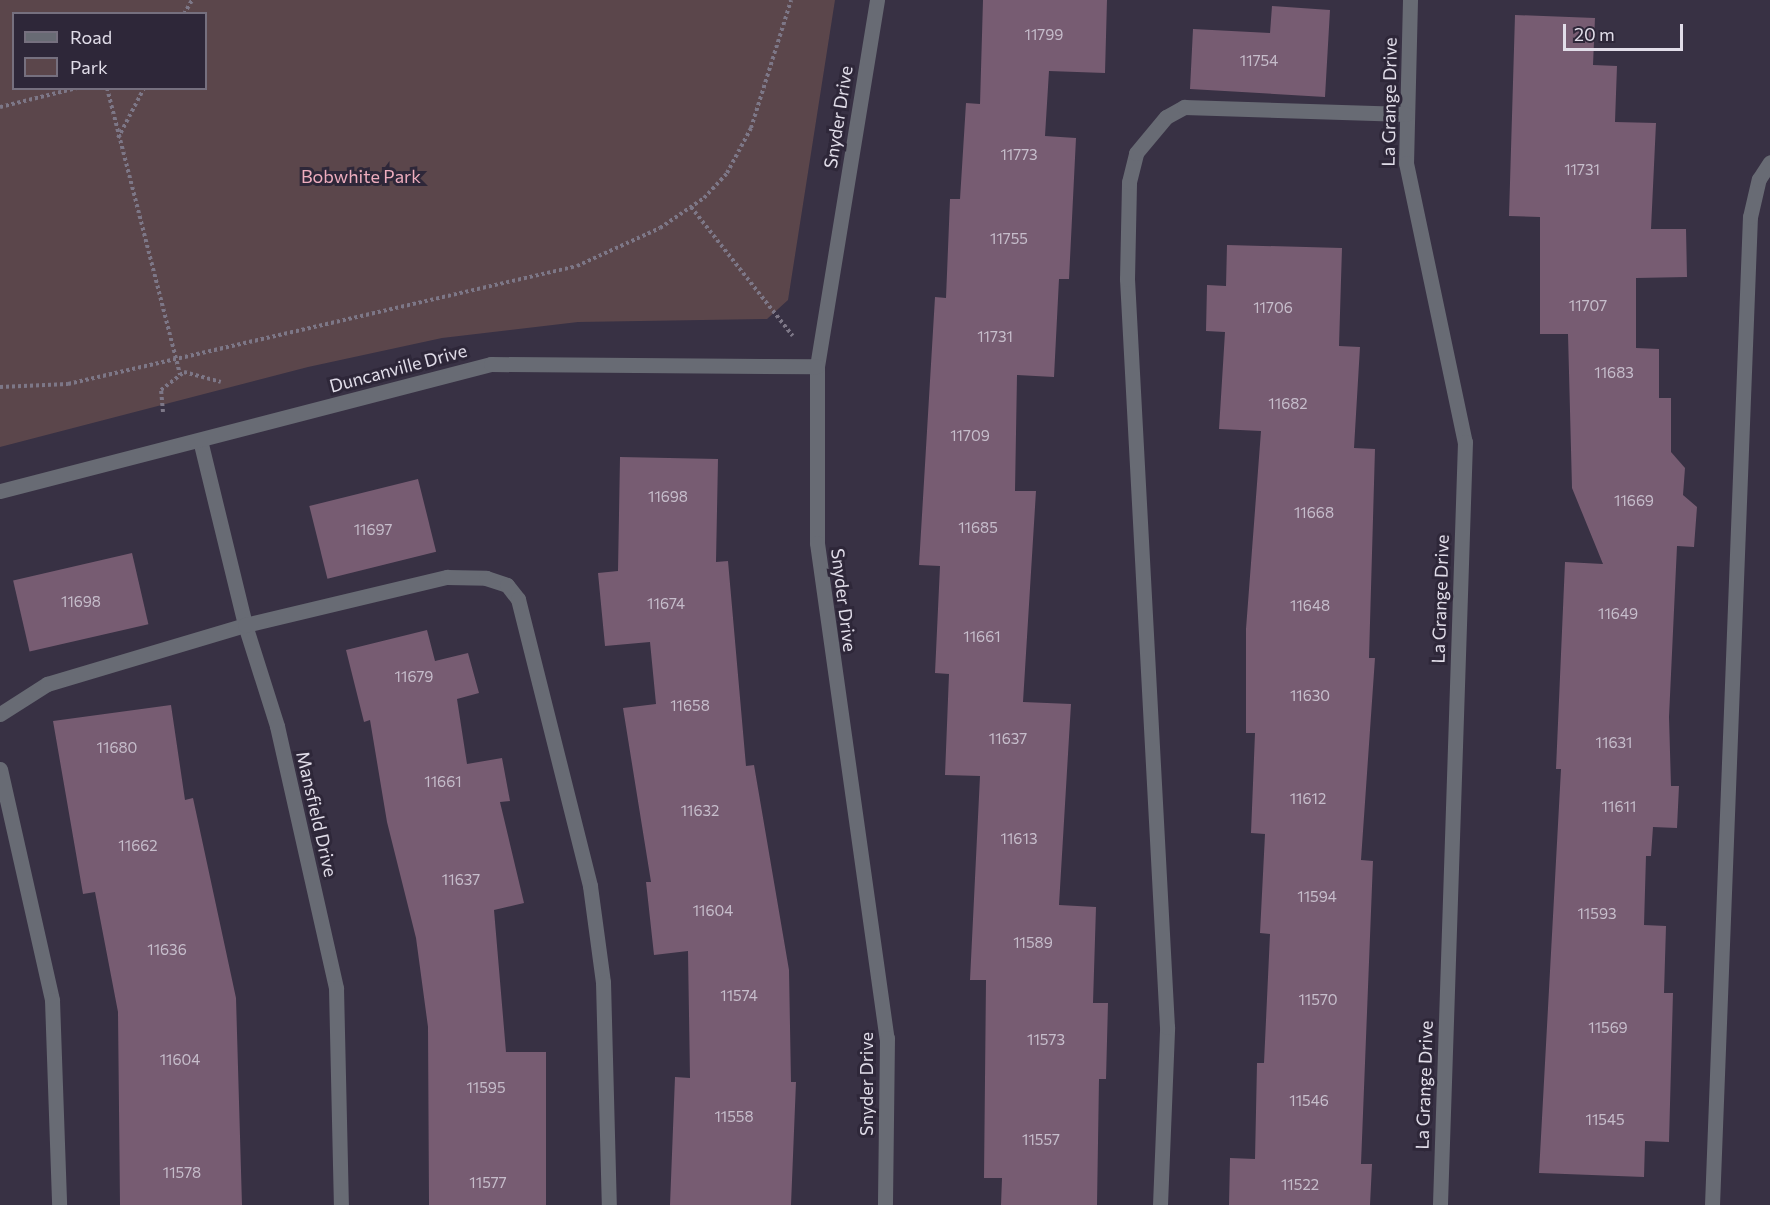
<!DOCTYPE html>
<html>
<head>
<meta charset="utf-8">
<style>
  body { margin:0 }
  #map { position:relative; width:1770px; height:1205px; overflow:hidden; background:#383144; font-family:Commissioner,sans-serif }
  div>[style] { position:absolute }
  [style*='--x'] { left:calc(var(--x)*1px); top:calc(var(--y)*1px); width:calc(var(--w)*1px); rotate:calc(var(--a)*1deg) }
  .green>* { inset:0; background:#5b464b }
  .building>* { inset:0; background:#775c72; transform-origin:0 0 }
  .path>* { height:4px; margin-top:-2px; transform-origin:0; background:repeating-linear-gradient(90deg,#7d7787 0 3px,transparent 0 6px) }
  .minor>* { height:15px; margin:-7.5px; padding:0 7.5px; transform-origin:7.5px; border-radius:7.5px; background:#686b74 }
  span { translate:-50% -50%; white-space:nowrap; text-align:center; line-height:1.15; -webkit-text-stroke:6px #2e2739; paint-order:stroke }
  .number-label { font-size:15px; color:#c6bdcb }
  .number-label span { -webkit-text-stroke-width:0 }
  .street-label { font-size:18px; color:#e1dde9 }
  .park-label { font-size:18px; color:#eeadbe }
  .legend { position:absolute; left:12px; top:12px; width:195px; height:78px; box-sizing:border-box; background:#2e2739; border:2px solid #76707f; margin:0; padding:8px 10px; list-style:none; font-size:18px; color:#e1dde9 }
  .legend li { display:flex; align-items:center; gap:12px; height:30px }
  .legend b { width:30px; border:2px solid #76707f }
  .scale { position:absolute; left:1563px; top:24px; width:120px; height:27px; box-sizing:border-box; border:3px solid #e1dde9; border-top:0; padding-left:8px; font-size:18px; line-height:21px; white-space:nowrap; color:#e1dde9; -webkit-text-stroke:4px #2e2739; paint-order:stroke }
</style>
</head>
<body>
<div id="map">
  <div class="green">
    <i style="clip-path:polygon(evenodd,0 0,835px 0,788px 300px,767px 319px,578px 322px,442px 338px,308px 367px,0 447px,0 0,14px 14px,206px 14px,206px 88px,14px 88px,14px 14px)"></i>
  </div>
  <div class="building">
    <i style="clip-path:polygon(983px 0,1107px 0,1105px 73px,1049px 71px,1045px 136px,1076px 138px,1069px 279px,1059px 279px,1054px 377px,1017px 375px,1015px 491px,1036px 491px,1023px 702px,1071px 704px,1059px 905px,1096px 907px,1093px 1003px,1108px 1003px,1106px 1079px,1099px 1079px,1097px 1205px,1001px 1205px,1002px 1178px,984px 1178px,986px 980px,970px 980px,980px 776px,945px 775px,949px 674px,935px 673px,940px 566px,919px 565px,935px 297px,946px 298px,950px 199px,960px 199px,966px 103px,980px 104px)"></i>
    <i style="clip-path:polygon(1272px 6px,1330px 10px,1325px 97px,1190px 89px,1193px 29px,1270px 33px)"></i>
    <i style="clip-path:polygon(1515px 15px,1595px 18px,1593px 65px,1617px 66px,1615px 122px,1656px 123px,1651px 229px,1686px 229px,1687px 277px,1636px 278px,1636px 348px,1659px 349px,1659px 398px,1671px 398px,1671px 452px,1685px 468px,1683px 495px,1697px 507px,1694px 547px,1677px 546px,1669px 717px,1671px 786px,1679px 786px,1677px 828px,1653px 827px,1651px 856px,1646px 856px,1644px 925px,1666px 926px,1664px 993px,1673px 993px,1669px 1142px,1645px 1141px,1644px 1177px,1539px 1173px,1561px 769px,1556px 769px,1565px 562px,1603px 564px,1572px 488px,1568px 334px,1540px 334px,1540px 217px,1509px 216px)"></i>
    <i style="clip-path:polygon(1227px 245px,1342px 248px,1339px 346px,1360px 347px,1354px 448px,1375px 449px,1369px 658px,1375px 658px,1361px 860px,1373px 861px,1361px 1164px,1372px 1164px,1370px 1205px,1229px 1205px,1230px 1158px,1255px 1159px,1257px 1063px,1264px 1063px,1270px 934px,1260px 933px,1265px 834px,1251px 833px,1255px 733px,1246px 733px,1246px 629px,1261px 431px,1219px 429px,1225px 332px,1206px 331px,1207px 285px,1226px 286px)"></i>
    <i style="clip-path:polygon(620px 457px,718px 459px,716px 562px,728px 561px,746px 766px,754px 765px,789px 970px,791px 1082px,796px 1082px,791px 1205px,670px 1205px,675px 1077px,690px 1078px,688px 951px,654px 955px,646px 882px,651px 882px,623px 708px,656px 704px,650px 642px,605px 646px,598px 573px,618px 571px)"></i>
    <i style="left:418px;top:479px;width:75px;height:112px;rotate:76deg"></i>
    <i style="left:132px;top:553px;width:73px;height:122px;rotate:77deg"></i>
    <i style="clip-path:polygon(427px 630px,435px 661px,468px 653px,479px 693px,457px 699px,467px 764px,502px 758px,510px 801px,500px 802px,524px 903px,494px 910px,506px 1052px,546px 1052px,546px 1205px,429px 1205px,428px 1027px,416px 938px,387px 822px,370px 720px,364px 722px,346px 650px)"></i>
    <i style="clip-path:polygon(171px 705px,185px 800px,193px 798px,236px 998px,242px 1205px,120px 1205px,118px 1012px,95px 892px,83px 894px,53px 721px)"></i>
  </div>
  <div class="path">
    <i style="--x:184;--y:14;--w:16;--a:-60"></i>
    <i style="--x:107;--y:88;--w:296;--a:75.7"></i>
    <i style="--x:0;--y:107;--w:79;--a:-13.9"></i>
    <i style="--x:118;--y:138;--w:56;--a:-62.5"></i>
    <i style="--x:691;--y:207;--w:164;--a:51.7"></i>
    <i style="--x:0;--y:387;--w:68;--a:-2.5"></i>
    <i style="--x:68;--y:384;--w:522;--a:-13.05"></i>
    <i style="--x:577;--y:266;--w:91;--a:-24.6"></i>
    <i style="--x:660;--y:228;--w:53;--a:-34.3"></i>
    <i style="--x:704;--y:198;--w:34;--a:-47"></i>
    <i style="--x:727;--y:173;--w:51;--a:-61.9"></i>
    <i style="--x:751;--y:128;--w:134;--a:-72.6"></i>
    <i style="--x:163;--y:412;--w:22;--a:-95"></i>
    <i style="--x:161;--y:390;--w:29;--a:-38"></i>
    <i style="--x:184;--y:372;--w:38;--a:15"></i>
  </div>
  <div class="minor">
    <i style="--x:877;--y:0;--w:371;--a:99.3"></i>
    <i style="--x:817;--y:366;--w:177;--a:90"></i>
    <i style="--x:817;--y:543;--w:500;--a:82"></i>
    <i style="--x:887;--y:1038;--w:167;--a:90.7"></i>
    <i style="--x:1410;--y:0;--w:163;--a:91.4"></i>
    <i style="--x:1406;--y:163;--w:285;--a:78.1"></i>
    <i style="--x:1465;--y:442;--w:763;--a:91.88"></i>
    <i style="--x:200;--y:440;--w:190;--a:76.3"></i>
    <i style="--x:245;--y:625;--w:106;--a:72.4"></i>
    <i style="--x:277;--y:726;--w:269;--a:77.3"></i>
    <i style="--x:336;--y:988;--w:217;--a:88.7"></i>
    <i style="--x:0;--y:491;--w:507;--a:-14.5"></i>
    <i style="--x:491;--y:364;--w:326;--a:0.4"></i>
    <i style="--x:0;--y:714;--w:56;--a:-32.6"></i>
    <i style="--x:47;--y:684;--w:207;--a:-16.6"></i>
    <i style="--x:245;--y:625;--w:208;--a:-13.4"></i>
    <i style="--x:447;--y:577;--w:39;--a:1"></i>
    <i style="--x:486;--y:578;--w:22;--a:18"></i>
    <i style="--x:507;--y:585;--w:18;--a:52"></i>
    <i style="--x:518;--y:599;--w:296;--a:75.9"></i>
    <i style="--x:590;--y:886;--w:97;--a:82.3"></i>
    <i style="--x:603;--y:982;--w:223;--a:88.5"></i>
    <i style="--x:0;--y:769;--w:237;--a:77.3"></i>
    <i style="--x:52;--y:1000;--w:205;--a:88"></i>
    <i style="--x:1160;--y:1205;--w:178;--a:-87.7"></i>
    <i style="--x:1167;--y:1027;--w:749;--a:-93.06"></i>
    <i style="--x:1127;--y:279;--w:97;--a:-88.8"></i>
    <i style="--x:1129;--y:182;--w:30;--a:-76"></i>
    <i style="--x:1136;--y:153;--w:47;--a:-50.2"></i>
    <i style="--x:1166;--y:117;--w:21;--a:-29"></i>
    <i style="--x:1184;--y:107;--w:222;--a:1.8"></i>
    <i style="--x:1712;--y:1205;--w:989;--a:-87.8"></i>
    <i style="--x:1750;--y:217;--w:39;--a:-77"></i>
    <i style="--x:1759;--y:179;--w:20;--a:-57"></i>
  </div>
  <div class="number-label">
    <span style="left:1044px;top:35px">11799</span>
    <span style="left:1259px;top:61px">11754</span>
    <span style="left:1019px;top:155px">11773</span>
    <span style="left:1582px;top:170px">11731</span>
    <span style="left:1009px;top:239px">11755</span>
    <span style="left:1588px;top:306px">11707</span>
    <span style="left:1273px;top:308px">11706</span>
    <span style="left:995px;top:337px">11731</span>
    <span style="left:1614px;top:373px">11683</span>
    <span style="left:1288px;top:404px">11682</span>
    <span style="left:970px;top:436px">11709</span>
    <span style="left:668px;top:497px">11698</span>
    <span style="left:1634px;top:501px">11669</span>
    <span style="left:1314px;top:513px">11668</span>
    <span style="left:978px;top:528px">11685</span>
    <span style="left:373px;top:530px">11697</span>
    <span style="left:81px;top:602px">11698</span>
    <span style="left:666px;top:604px">11674</span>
    <span style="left:1310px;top:606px">11648</span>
    <span style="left:1618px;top:614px">11649</span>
    <span style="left:982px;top:637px">11661</span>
    <span style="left:414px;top:677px">11679</span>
    <span style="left:1310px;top:696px">11630</span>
    <span style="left:690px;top:706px">11658</span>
    <span style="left:1008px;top:739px">11637</span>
    <span style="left:1614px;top:743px">11631</span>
    <span style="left:117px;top:748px">11680</span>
    <span style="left:443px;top:782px">11661</span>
    <span style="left:1308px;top:799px">11612</span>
    <span style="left:1619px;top:807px">11611</span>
    <span style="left:700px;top:811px">11632</span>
    <span style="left:1019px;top:839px">11613</span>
    <span style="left:138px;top:846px">11662</span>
    <span style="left:461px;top:880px">11637</span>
    <span style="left:1317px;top:897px">11594</span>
    <span style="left:713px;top:911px">11604</span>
    <span style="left:1597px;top:914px">11593</span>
    <span style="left:1033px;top:943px">11589</span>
    <span style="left:167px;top:950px">11636</span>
    <span style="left:739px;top:996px">11574</span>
    <span style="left:1318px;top:1000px">11570</span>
    <span style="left:1608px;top:1028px">11569</span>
    <span style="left:1046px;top:1040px">11573</span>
    <span style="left:180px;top:1060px">11604</span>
    <span style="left:486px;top:1088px">11595</span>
    <span style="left:1309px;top:1101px">11546</span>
    <span style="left:734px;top:1117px">11558</span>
    <span style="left:1605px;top:1120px">11545</span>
    <span style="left:1041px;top:1140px">11557</span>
    <span style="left:182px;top:1173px">11578</span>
    <span style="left:488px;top:1183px">11577</span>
    <span style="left:1300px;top:1185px">11522</span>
  </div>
  <div class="street-label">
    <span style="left:1389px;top:102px;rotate:-89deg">La Grange Drive</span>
    <span style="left:838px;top:117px;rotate:-81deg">Snyder Drive</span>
    <span style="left:398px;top:368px;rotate:-15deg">Duncanville Drive</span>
    <span style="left:1440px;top:599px;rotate:-88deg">La Grange Drive</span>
    <span style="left:844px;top:600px;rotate:83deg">Snyder Drive</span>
    <span style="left:317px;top:814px;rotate:77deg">Mansfield Drive</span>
    <span style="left:866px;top:1084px;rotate:-90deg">Snyder Drive</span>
    <span style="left:1424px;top:1085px;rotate:-88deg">La Grange Drive</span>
  </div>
  <div class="park-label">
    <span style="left:361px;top:176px">Bobwhite Park</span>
  </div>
  <ul class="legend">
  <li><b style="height:8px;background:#686b74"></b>Road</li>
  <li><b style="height:16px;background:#5b464b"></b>Park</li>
  </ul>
  <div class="scale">20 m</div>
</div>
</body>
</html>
